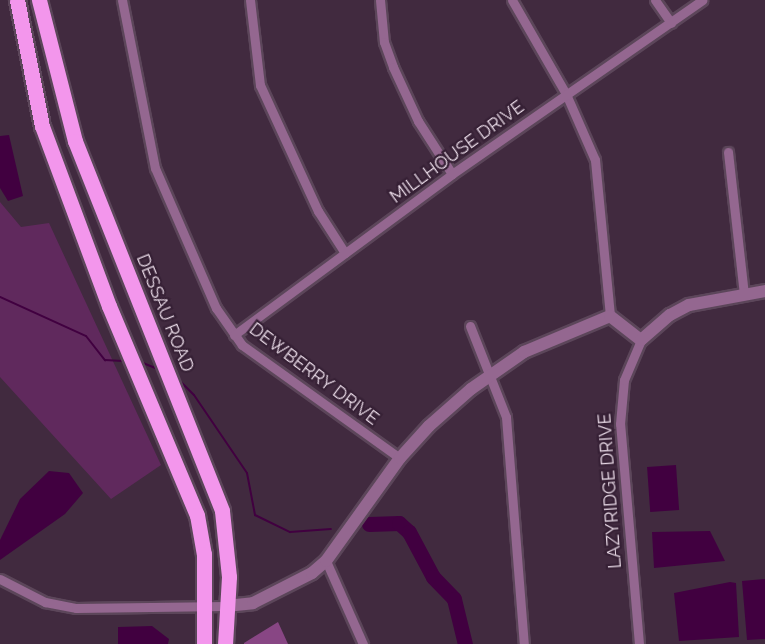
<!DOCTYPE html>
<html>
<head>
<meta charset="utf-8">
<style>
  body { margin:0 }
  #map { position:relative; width:765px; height:644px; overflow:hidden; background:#412a3f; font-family:Raleway,sans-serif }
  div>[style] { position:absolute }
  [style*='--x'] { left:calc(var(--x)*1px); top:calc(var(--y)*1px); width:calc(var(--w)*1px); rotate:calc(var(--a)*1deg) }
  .green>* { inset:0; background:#60295d }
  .forest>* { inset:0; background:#884684 }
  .water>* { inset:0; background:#410040; transform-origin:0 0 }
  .stream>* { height:2px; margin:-1px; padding:0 1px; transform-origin:1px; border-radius:1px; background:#410040 }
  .river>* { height:15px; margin:-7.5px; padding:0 7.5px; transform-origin:7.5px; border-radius:7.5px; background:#410040 }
  .roads { filter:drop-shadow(2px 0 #5c465a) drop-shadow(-2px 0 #5c465a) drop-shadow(0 2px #5c465a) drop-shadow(0 -2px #5c465a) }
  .minor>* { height:9px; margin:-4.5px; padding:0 4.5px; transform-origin:4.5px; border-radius:4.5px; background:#946790 }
  .tertiary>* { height:12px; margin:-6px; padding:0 6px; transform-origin:6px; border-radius:6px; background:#946790 }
  .primary>* { height:15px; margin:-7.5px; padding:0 7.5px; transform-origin:7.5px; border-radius:7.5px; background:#f396ec }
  span { translate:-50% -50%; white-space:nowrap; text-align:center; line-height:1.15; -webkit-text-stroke:4.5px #362035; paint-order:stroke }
  .street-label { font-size:18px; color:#e7d8e5 }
</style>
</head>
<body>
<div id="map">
  <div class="green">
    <i style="clip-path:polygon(0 202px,21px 227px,49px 223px,161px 465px,111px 499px,0 377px)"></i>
  </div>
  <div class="forest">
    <i style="clip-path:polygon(278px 622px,288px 644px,244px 644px,244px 643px)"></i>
  </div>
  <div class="water">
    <i style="clip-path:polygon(9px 135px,23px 196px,8px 201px,0 188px,0 136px)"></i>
    <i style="left:676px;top:465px;width:45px;height:29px;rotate:86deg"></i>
    <i style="clip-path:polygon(49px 471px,69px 473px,83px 493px,65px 514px,0 560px,0 540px,20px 499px)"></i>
    <i style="clip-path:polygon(710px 531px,725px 561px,654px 568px,652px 532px)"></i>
    <i style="clip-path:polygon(765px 579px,765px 639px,747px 640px,742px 581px)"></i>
    <i style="clip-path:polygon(730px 582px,736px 583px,739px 637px,679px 641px,674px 593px)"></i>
    <i style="clip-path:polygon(152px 626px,169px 639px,168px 644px,118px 644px,118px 627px)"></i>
  </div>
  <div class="stream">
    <i style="--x:0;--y:297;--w:94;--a:24.4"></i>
    <i style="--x:86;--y:336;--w:31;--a:52"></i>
    <i style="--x:105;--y:360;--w:22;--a:3"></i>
    <i style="--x:138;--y:361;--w:22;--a:22"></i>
    <i style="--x:177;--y:378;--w:24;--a:45"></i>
    <i style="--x:194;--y:395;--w:94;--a:55.8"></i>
    <i style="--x:247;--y:473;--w:43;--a:79.2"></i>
    <i style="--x:255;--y:515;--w:39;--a:26"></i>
    <i style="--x:290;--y:532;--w:41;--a:-4.2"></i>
  </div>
  <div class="river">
    <i style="--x:369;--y:524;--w:30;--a:-2"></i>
    <i style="--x:399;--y:523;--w:13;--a:42"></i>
    <i style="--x:409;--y:532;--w:51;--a:61.9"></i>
    <i style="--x:433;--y:577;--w:30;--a:46"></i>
    <i style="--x:454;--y:599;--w:46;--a:76.3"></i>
  </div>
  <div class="roads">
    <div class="minor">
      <i style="--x:122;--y:0;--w:171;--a:78.9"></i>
      <i style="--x:155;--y:168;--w:153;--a:66.5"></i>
      <i style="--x:216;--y:308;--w:45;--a:54.9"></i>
      <i style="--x:242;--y:345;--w:194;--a:35.6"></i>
      <i style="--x:250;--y:0;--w:86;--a:83.3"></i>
      <i style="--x:260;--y:85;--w:139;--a:65.3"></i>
      <i style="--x:318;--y:211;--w:50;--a:57.3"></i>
      <i style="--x:380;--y:0;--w:42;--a:84.6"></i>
      <i style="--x:384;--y:42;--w:27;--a:70"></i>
      <i style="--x:393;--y:67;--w:60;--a:65.2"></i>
      <i style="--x:418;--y:121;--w:63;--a:57.3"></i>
      <i style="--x:512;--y:0;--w:108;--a:60.1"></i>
      <i style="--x:566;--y:94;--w:72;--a:66.3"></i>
      <i style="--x:595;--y:160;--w:157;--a:84.5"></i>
      <i style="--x:655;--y:0;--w:28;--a:55"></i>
      <i style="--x:728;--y:152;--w:143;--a:83.6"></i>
      <i style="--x:470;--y:326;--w:98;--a:68.4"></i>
      <i style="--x:506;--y:417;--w:228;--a:85.5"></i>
      <i style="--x:234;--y:335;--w:271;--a:-36.4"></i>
      <i style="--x:452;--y:174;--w:305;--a:-34.8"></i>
      <i style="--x:326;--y:561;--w:91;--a:66"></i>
      <i style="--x:0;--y:579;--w:51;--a:27.1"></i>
      <i style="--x:45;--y:602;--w:32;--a:11"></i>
      <i style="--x:76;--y:608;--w:150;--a:-0.8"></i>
      <i style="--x:639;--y:644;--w:221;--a:-94.9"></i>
      <i style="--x:620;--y:424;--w:44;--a:-84.8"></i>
      <i style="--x:624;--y:380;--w:43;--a:-67"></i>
    </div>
    <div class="tertiary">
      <i style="--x:226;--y:606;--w:27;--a:-6"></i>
      <i style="--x:253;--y:603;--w:66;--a:-27"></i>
      <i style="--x:312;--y:573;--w:18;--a:-41"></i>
      <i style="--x:326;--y:561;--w:127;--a:-54.3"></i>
      <i style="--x:400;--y:458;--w:43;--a:-47.8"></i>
      <i style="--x:429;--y:426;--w:56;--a:-41.4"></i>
      <i style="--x:471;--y:389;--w:65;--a:-34.9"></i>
      <i style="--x:524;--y:352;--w:93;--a:-22.7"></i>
      <i style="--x:610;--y:316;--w:39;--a:38"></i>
      <i style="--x:641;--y:340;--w:38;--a:-41"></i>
      <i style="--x:670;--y:315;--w:21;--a:-28"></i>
      <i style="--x:689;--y:305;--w:77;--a:-10.4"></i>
    </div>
    <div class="primary">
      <i style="--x:17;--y:0;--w:128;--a:78.8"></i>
      <i style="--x:42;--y:126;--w:192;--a:69.6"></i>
      <i style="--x:109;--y:306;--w:227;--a:67.2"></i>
      <i style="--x:197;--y:515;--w:40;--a:80"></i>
      <i style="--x:204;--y:554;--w:90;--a:90"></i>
      <i style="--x:39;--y:0;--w:146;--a:75.7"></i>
      <i style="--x:75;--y:141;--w:398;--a:68.3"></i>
      <i style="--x:222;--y:511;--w:66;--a:83.9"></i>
      <i style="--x:229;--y:577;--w:67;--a:93.4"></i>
    </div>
  </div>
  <div class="street-label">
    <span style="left:457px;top:152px;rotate:-36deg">MILLHOUSE DRIVE</span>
    <span style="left:165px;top:313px;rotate:68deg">DESSAU ROAD</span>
    <span style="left:314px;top:374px;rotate:37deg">DEWBERRY DRIVE</span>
    <span style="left:610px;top:491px;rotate:-94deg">LAZYRIDGE DRIVE</span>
  </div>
</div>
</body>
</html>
